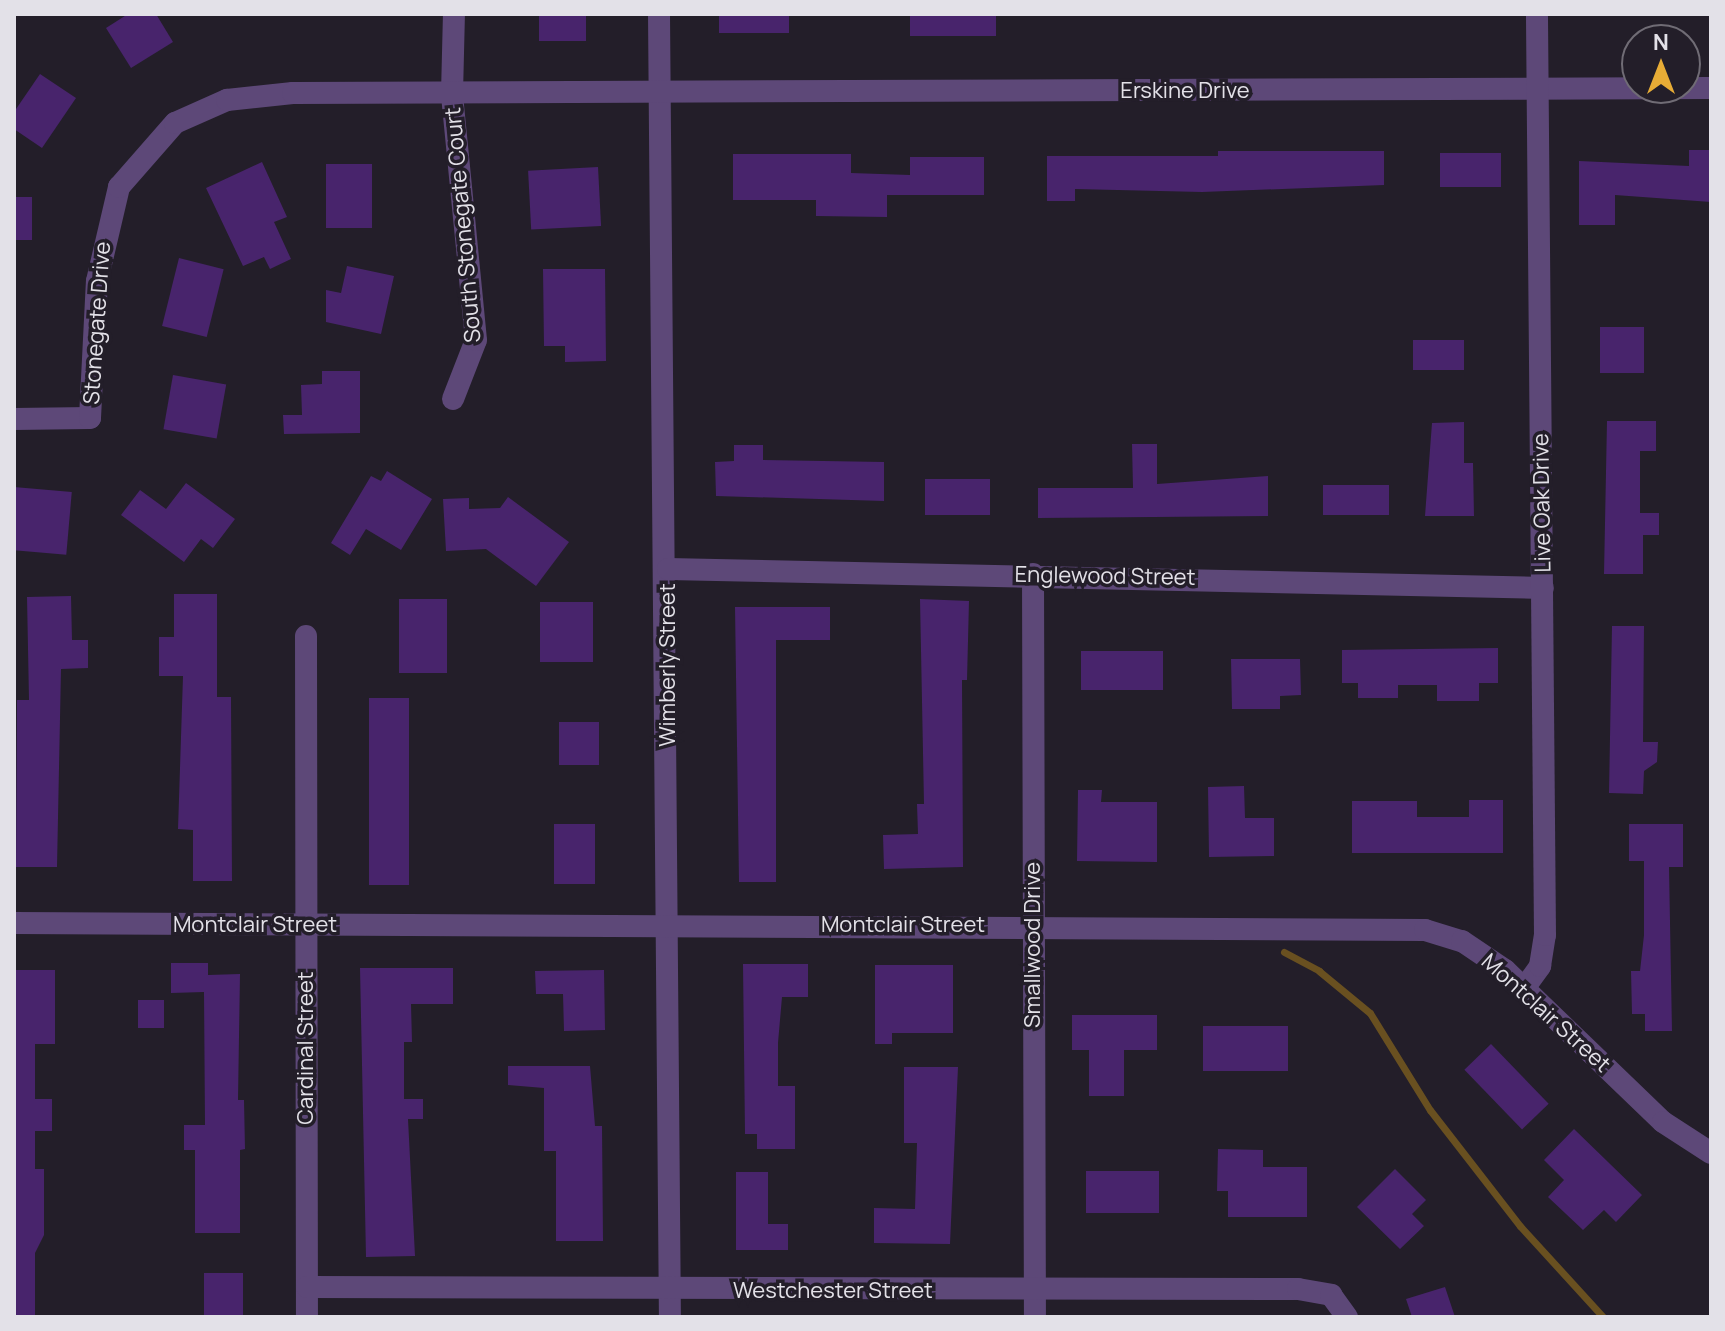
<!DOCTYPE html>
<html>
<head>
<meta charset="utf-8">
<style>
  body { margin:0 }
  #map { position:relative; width:1725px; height:1331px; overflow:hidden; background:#231e29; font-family:Manrope,sans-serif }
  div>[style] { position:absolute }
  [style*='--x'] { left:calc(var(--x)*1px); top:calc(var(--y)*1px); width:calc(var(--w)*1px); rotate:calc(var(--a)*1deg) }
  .stream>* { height:7px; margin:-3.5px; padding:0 3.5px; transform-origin:3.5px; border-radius:3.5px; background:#695020 }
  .building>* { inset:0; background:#48246c; transform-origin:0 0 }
  .street>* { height:22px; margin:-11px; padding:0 11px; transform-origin:11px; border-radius:11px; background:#5d4878 }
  span { translate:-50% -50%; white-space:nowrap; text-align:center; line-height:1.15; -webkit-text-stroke:7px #231e29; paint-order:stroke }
  .street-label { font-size:22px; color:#e3e1e8 }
  .frame { position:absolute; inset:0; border:16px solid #e3e1e8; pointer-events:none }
  .north { position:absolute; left:1621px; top:24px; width:80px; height:80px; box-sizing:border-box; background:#231e29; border:2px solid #706c75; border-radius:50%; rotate:0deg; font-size:22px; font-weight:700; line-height:32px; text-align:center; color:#e3e1e8 }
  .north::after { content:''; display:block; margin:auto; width:28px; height:36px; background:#e7ac36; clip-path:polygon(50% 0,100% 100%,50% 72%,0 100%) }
</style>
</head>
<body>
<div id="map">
  <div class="stream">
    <i style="--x:1284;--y:952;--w:40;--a:28"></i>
    <i style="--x:1319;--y:971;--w:66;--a:39.5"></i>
    <i style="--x:1370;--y:1013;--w:114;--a:58.3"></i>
    <i style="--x:1430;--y:1110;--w:147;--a:52.2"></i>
    <i style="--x:1520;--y:1226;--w:123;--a:47.6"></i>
  </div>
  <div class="building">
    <i style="clip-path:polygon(128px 14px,156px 14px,173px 42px,131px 68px,106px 28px)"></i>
    <i style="left:539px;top:14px;width:47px;height:27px"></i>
    <i style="left:719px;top:14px;width:70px;height:19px"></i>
    <i style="left:910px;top:14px;width:86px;height:22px"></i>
    <i style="clip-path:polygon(40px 74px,76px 98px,42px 148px,14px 129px,14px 112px)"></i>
    <i style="clip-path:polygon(1689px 150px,1711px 150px,1711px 202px,1615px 195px,1615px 225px,1579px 225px,1579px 161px,1689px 166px)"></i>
    <i style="clip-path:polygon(1218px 151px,1384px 151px,1384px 185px,1202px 192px,1075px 189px,1075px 201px,1047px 201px,1047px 156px,1218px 156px)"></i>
    <i style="left:1440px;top:153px;width:61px;height:34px"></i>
    <i style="clip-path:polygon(733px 154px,851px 154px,851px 173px,910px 175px,910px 157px,984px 157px,984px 195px,887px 195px,887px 217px,816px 216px,816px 200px,733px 200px)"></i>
    <i style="clip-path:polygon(262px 162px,287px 217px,274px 222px,291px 259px,270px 269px,264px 257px,243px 266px,206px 188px)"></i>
    <i style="left:326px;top:164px;width:46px;height:64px"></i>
    <i style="left:598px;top:167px;width:59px;height:70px;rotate:87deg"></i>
    <i style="left:14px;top:197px;width:18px;height:43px"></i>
    <i style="left:179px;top:258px;width:46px;height:70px;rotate:14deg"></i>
    <i style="clip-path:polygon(347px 266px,394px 276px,381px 334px,326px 322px,326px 290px,341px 293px)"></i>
    <i style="clip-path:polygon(543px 269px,605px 269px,606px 361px,565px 362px,565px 346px,544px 346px)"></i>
    <i style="left:1600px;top:327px;width:44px;height:46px"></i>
    <i style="left:1413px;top:340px;width:51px;height:30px"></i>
    <i style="clip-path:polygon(322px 371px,360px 371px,360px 433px,284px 434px,283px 415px,302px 415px,301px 385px,322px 384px)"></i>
    <i style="left:173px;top:375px;width:54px;height:55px;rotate:10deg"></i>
    <i style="clip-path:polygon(1607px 421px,1656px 421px,1656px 451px,1640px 451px,1640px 513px,1659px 513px,1659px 535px,1643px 535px,1643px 574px,1604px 574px)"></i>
    <i style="clip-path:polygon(1464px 422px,1464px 463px,1473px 463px,1474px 516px,1425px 516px,1432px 423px)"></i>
    <i style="clip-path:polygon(1132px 444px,1157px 444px,1157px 484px,1268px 476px,1268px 516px,1038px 518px,1038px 488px,1133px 488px)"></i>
    <i style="clip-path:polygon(734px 445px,763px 445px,763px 460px,884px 462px,884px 501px,716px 496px,715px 462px,734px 461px)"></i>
    <i style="clip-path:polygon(387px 471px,432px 499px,401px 550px,366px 529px,350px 555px,331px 543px,371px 476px,381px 481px)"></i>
    <i style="left:925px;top:479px;width:65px;height:36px"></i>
    <i style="clip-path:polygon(186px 483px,235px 519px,213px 548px,201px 539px,184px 562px,121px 515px,140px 490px,166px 509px)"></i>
    <i style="left:1323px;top:485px;width:66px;height:30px"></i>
    <i style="left:14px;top:487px;width:58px;height:63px;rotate:5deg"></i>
    <i style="clip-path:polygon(508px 497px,569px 542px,536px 586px,486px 549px,446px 551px,443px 499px,469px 498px,469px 509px,500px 508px)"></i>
    <i style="clip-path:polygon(174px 594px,217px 594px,217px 697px,231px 697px,232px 881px,193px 881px,193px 830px,178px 829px,183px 676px,159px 676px,159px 637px,174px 637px)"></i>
    <i style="clip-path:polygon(71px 596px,72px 640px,88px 640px,88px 668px,61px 669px,57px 867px,16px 867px,17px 700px,29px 700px,27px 597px)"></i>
    <i style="left:399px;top:599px;width:48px;height:74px"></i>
    <i style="clip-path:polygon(920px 599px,969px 601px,967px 680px,962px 680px,963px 867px,884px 869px,883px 835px,918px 834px,917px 804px,924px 804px)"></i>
    <i style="left:540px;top:602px;width:53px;height:60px"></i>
    <i style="clip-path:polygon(735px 607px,830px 607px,830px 640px,776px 640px,776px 882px,739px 882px)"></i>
    <i style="clip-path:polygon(1612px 626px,1644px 626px,1643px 742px,1658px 742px,1657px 762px,1644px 771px,1643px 794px,1609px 793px)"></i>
    <i style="clip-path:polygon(1498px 648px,1498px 683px,1479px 683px,1479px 701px,1437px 701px,1437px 685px,1398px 685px,1398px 698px,1358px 698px,1358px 683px,1342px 683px,1342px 650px)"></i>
    <i style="left:1081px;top:651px;width:82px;height:39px"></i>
    <i style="clip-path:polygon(1231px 659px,1300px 659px,1301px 695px,1280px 696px,1280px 709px,1232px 709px)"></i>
    <i style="left:369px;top:698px;width:40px;height:187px"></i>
    <i style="left:559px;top:722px;width:40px;height:43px"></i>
    <i style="clip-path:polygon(1244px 786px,1245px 818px,1274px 818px,1274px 856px,1209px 857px,1208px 787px)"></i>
    <i style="clip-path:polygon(1078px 790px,1102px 790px,1101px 802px,1157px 802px,1157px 862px,1077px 861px)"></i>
    <i style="clip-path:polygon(1469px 800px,1503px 800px,1503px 853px,1352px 853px,1352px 801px,1417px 801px,1417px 817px,1469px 817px)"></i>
    <i style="left:554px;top:824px;width:41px;height:60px"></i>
    <i style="clip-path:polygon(1629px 824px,1683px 824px,1683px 867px,1669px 867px,1672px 1031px,1645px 1031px,1645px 1014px,1632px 1014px,1631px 971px,1640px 971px,1644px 935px,1644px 861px,1629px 861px)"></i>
    <i style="clip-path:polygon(171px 963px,208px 963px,208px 975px,240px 974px,238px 1100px,244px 1100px,245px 1149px,240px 1150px,240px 1233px,195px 1233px,195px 1150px,184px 1150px,184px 1125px,205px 1125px,204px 992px,171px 993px)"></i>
    <i style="clip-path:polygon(743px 964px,808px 964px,808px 997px,782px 997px,778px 1043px,778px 1086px,795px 1086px,795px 1149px,757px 1149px,757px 1134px,745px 1134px)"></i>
    <i style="clip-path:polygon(875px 965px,953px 965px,953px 1033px,892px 1033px,892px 1044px,875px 1044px)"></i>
    <i style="clip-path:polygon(360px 968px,453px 968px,453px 1004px,411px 1004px,412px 1042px,404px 1042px,404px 1099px,423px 1099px,423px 1119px,408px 1119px,415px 1256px,366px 1257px)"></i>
    <i style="clip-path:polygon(14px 970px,55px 970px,55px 1044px,35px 1044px,35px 1099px,52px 1099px,52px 1131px,35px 1131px,35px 1169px,44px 1169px,44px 1235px,35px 1253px,35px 1317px,14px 1317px)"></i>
    <i style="clip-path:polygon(604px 970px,605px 1030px,564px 1031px,563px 994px,536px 994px,535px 971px)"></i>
    <i style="left:138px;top:1000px;width:26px;height:28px"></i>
    <i style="clip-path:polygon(1072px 1015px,1157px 1015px,1157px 1050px,1124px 1050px,1124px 1096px,1089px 1096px,1089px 1050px,1072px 1050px)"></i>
    <i style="left:1203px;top:1026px;width:85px;height:45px"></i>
    <i style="left:1491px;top:1044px;width:83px;height:37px;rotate:46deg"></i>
    <i style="clip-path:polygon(508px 1066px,590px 1066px,595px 1126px,602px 1126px,603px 1241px,556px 1241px,556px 1151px,544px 1151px,544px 1088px,508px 1085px)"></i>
    <i style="clip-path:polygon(904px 1067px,958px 1067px,950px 1244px,874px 1243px,874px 1208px,915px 1209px,917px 1143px,904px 1143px)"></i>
    <i style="clip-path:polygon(1574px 1129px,1642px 1195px,1616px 1222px,1604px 1210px,1583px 1230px,1548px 1197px,1564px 1180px,1544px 1160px)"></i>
    <i style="clip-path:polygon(1218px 1149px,1263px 1150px,1263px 1167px,1307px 1167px,1307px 1217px,1228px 1217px,1228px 1191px,1217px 1191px)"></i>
    <i style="clip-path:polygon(1395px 1169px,1426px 1200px,1412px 1214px,1424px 1226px,1400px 1249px,1357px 1207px)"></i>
    <i style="left:1086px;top:1171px;width:73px;height:42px"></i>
    <i style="clip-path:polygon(736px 1172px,768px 1172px,768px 1224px,788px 1224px,788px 1250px,736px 1250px)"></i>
    <i style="left:204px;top:1273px;width:39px;height:44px"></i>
    <i style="clip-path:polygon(1445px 1287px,1455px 1317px,1412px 1317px,1406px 1299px)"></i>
  </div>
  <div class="street">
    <i style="--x:659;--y:14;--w:1303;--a:89.52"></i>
    <i style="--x:453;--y:399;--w:63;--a:-68.7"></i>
    <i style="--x:476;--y:340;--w:247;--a:-95.6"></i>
    <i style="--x:452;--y:94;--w:80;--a:-88.6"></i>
    <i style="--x:14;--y:419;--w:76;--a:-0.8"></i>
    <i style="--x:90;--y:418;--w:137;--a:-87.1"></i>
    <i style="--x:97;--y:281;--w:97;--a:-76.8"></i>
    <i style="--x:119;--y:187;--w:85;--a:-48.8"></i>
    <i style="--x:175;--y:123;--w:57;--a:-23.9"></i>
    <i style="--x:227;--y:100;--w:66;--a:-6.1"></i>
    <i style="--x:293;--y:93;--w:1418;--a:-0.2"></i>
    <i style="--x:668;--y:569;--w:875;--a:1.24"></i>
    <i style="--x:1033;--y:574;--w:743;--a:89.85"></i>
    <i style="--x:306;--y:636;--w:681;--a:89.92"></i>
    <i style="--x:14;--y:923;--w:1411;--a:0.28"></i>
    <i style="--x:1425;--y:930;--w:39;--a:17"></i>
    <i style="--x:1462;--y:941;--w:52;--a:34"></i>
    <i style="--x:1505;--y:970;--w:219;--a:43.9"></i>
    <i style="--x:1663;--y:1122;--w:57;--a:32.9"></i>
    <i style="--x:1525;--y:987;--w:26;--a:-54"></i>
    <i style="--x:1540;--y:966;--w:31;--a:-81"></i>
    <i style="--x:1545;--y:935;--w:921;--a:-90.5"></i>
    <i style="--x:307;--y:1287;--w:991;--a:0.12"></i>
    <i style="--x:1298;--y:1289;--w:34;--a:10"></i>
    <i style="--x:1331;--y:1295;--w:27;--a:54"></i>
  </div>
  <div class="street-label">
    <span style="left:1185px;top:91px">Erskine Drive</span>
    <span style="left:463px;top:225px;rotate:-95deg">South Stonegate Court</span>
    <span style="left:97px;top:323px;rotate:-86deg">Stonegate Drive</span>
    <span style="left:1542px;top:503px;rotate:-91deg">Live Oak Drive</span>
    <span style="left:1105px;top:576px;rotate:1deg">Englewood Street</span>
    <span style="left:668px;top:665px;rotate:-90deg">Wimberly Street</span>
    <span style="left:255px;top:925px">Montclair Street</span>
    <span style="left:903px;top:925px">Montclair Street</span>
    <span style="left:1033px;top:945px;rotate:-90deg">Smallwood Drive</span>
    <span style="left:1546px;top:1013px;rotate:42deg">Montclair Street</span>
    <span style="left:306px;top:1048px;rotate:-90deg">Cardinal Street</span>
    <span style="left:833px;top:1291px">Westchester Street</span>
  </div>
  <div class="frame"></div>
  <div class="north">N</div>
</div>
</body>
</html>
